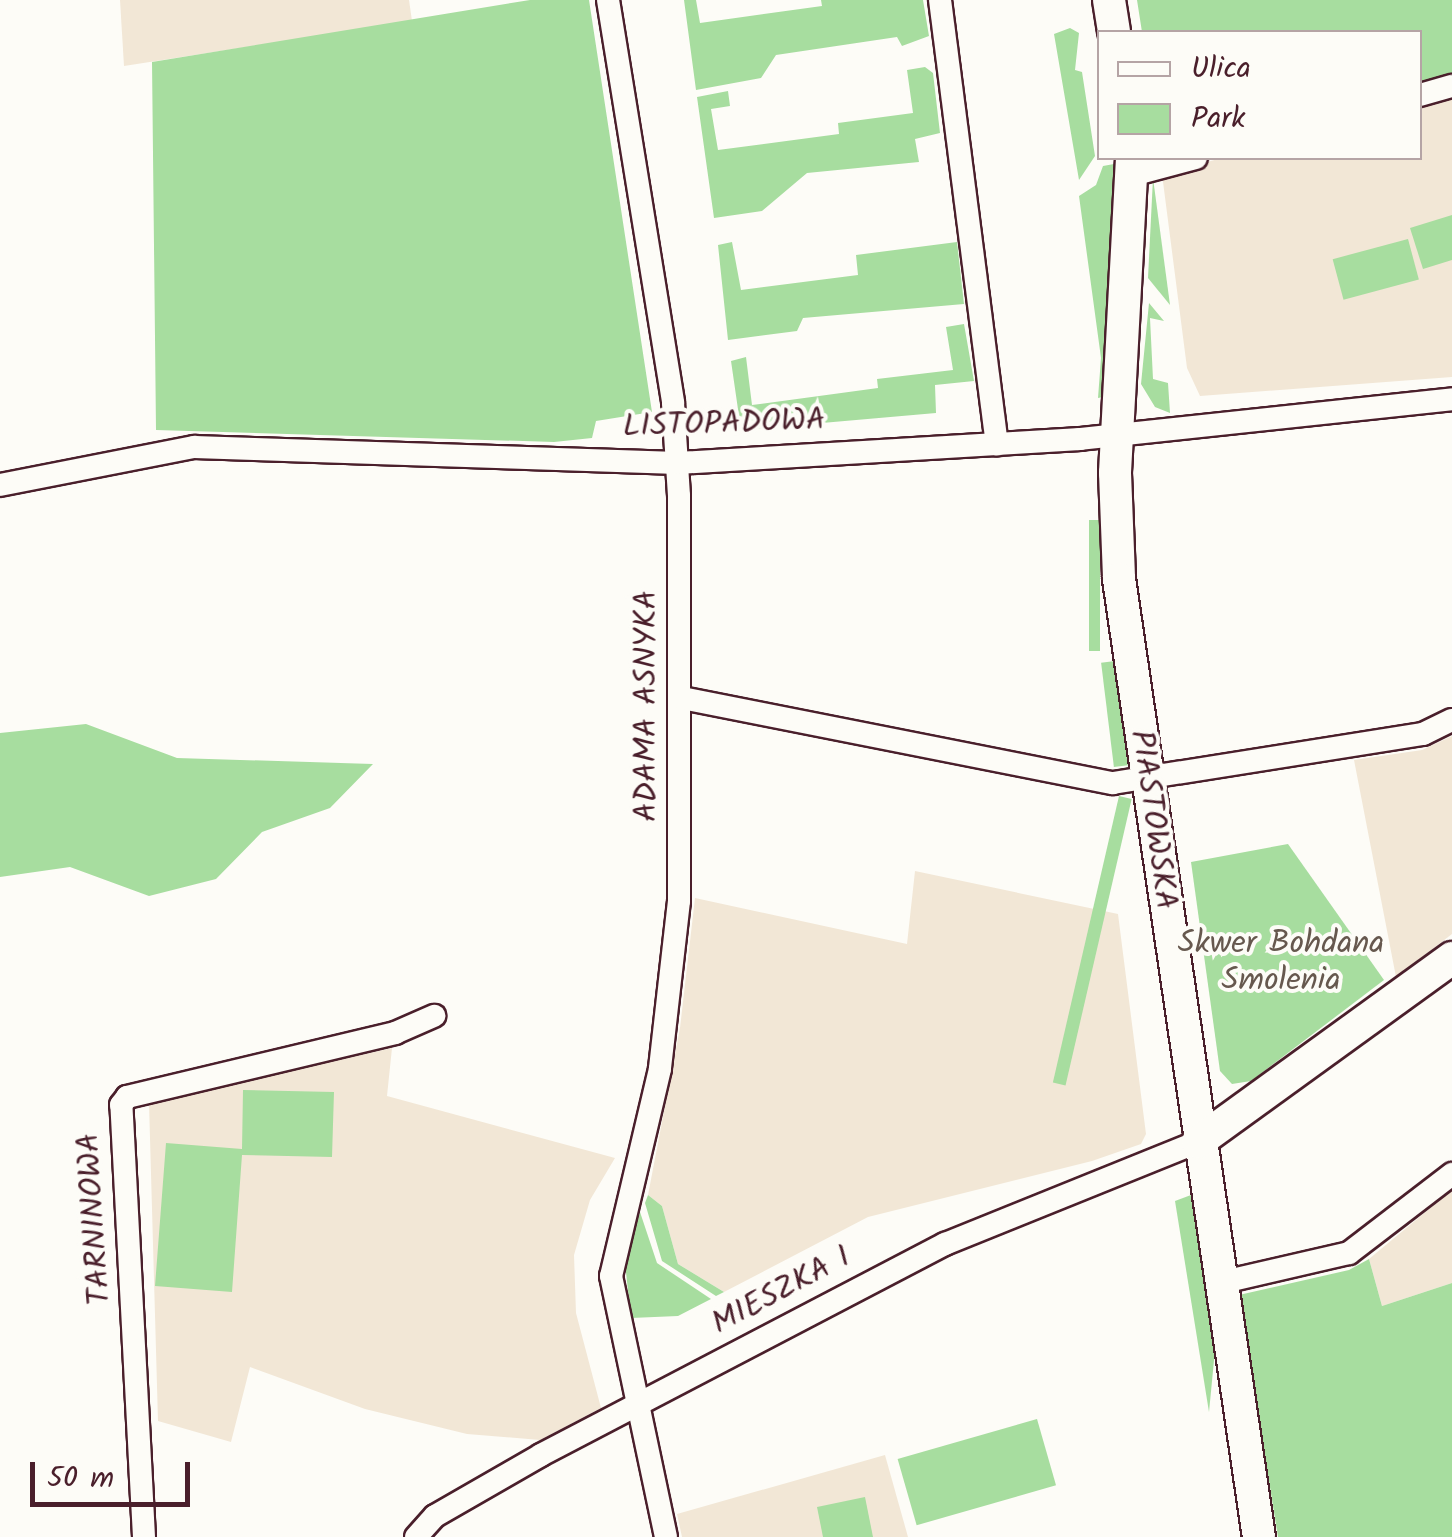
<!DOCTYPE html>
<html>
<head>
<meta charset="utf-8">
<style>
  body { margin:0 }
  #map { position:relative; width:1452px; height:1537px; overflow:hidden; background:#fdfcf7; font-family:Kalam,sans-serif }
  div>[style] { position:absolute }
  [style*='--x'] { left:calc(var(--x)*1px); top:calc(var(--y)*1px); width:calc(var(--w)*1px); rotate:calc(var(--a)*1deg) }
  .built>* { inset:0; background:#f2e7d6 }
  .green>* { inset:0; background:#a7dd9f; transform-origin:0 0 }
  .roads { filter:drop-shadow(2px 0 #4a1f2b) drop-shadow(-2px 0 #4a1f2b) drop-shadow(0 2px #4a1f2b) drop-shadow(0 -2px #4a1f2b) }
  .street>* { height:22px; margin:-11px; padding:0 11px; transform-origin:11px; border-radius:11px; background:#fdfcf7 }
  .secondary>* { height:32px; margin:-16px; padding:0 16px; transform-origin:16px; border-radius:16px; background:#fdfcf7 }
  span { translate:-50% -50%; white-space:nowrap; text-align:center; line-height:1.15; -webkit-text-stroke:8px #fdfcf7; paint-order:stroke }
  .street-label { font-size:32px; color:#4a1f2b }
  .park-label { font-size:32px; color:#66584e }
  .legend { position:absolute; left:1097px; top:30px; width:325px; height:130px; box-sizing:border-box; background:#fdfcf7; border:2px solid #b5a4a5; margin:0; padding:12px 18px; list-style:none; font-size:30px; color:#4a1f2b }
  .legend li { display:flex; align-items:center; gap:20px; height:50px }
  .legend b { width:50px; border:2px solid #b5a4a5 }
  .scale { position:absolute; left:30px; top:1462px; width:160px; height:45px; box-sizing:border-box; border:5px solid #4a1f2b; border-top:0; padding-left:12px; font-size:30px; line-height:35px; white-space:nowrap; color:#4a1f2b; -webkit-text-stroke:8px #fdfcf7; paint-order:stroke }
</style>
</head>
<body>
<div id="map">
  <div class="built">
    <i style="clip-path:polygon(120px 0,409px 0,412px 21px,124px 66px)"></i>
    <i style="clip-path:polygon(1452px 96px,1452px 377px,1200px 396px,1187px 368px,1162px 174px,1222px 158px,1420px 158px,1420px 105px)"></i>
    <i style="clip-path:polygon(1452px 736px,1452px 934px,1396px 977px,1354px 760px,1422px 750px)"></i>
    <i style="clip-path:polygon(915px 871px,1118px 914px,1146px 1134px,1141px 1144px,1092px 1161px,868px 1217px,724px 1292px,678px 1264px,662px 1206px,648px 1195px,680px 1028px,695px 898px,907px 944px)"></i>
    <i style="clip-path:polygon(392px 1048px,387px 1096px,615px 1158px,590px 1200px,574px 1255px,576px 1313px,601px 1408px,540px 1440px,467px 1434px,365px 1409px,250px 1367px,231px 1442px,158px 1421px,149px 1103px)"></i>
    <i style="clip-path:polygon(1452px 1190px,1452px 1283px,1382px 1306px,1369px 1259px)"></i>
    <i style="clip-path:polygon(885px 1455px,908px 1537px,682px 1537px,677px 1514px)"></i>
  </div>
  <div class="green">
    <i style="clip-path:polygon(530px 0,589px 0,652px 412px,596px 421px,592px 438px,554px 442px,156px 430px,152px 62px)"></i>
    <i style="clip-path:polygon(684px 0,696px 0,700px 23px,822px 6px,821px 0,923px 0,929px 36px,902px 46px,897px 37px,776px 55px,761px 78px,696px 90px)"></i>
    <i style="clip-path:polygon(1137px 0,1452px 0,1452px 73px,1420px 83px,1420px 32px,1142px 32px)"></i>
    <i style="clip-path:polygon(1070px 28px,1079px 33px,1075px 70px,1082px 72px,1095px 156px,1079px 180px,1054px 34px)"></i>
    <i style="clip-path:polygon(925px 67px,933px 73px,940px 133px,915px 139px,919px 162px,807px 173px,762px 211px,714px 218px,697px 97px,728px 91px,730px 106px,711px 109px,718px 150px,839px 134px,838px 123px,913px 113px,907px 70px)"></i>
    <i style="clip-path:polygon(1114px 164px,1103px 397px,1098px 398px,1101px 358px,1079px 196px,1096px 185px,1103px 166px)"></i>
    <i style="clip-path:polygon(1153px 178px,1170px 305px,1148px 278px)"></i>
    <i style="clip-path:polygon(1452px 215px,1452px 260px,1423px 269px,1410px 228px)"></i>
    <i style="left:1408px;top:239px;width:42px;height:78px;rotate:75deg"></i>
    <i style="clip-path:polygon(732px 242px,741px 290px,858px 275px,856px 255px,957px 242px,964px 304px,803px 318px,797px 331px,728px 340px,718px 245px)"></i>
    <i style="clip-path:polygon(1149px 303px,1164px 321px,1150px 318px,1153px 379px,1168px 383px,1170px 413px,1155px 407px,1141px 384px)"></i>
    <i style="clip-path:polygon(964px 324px,974px 381px,935px 385px,936px 413px,741px 430px,731px 361px,746px 357px,752px 405px,878px 388px,877px 379px,953px 370px,946px 327px)"></i>
    <i style="left:1089px;top:520px;width:11px;height:131px"></i>
    <i style="left:1115px;top:661px;width:105px;height:14px;rotate:83deg"></i>
    <i style="clip-path:polygon(86px 724px,177px 758px,373px 764px,330px 808px,262px 832px,216px 879px,149px 896px,70px 867px,0 877px,0 733px)"></i>
    <i style="left:1119px;top:796px;width:13px;height:294px;rotate:13deg"></i>
    <i style="clip-path:polygon(1288px 844px,1384px 980px,1251px 1081px,1232px 1084px,1220px 1071px,1191px 862px)"></i>
    <i style="clip-path:polygon(243px 1090px,334px 1092px,332px 1157px,242px 1155px,232px 1292px,155px 1286px,166px 1143px,242px 1149px)"></i>
    <i style="clip-path:polygon(648px 1195px,662px 1206px,678px 1264px,724px 1292px,716px 1296px,662px 1261px,645px 1203px)"></i>
    <i style="clip-path:polygon(1191px 1195px,1215px 1350px,1209px 1412px,1175px 1201px)"></i>
    <i style="clip-path:polygon(640px 1212px,657px 1263px,711px 1299px,678px 1316px,631px 1318px,625px 1263px)"></i>
    <i style="clip-path:polygon(1369px 1259px,1382px 1306px,1452px 1283px,1452px 1537px,1278px 1537px,1239px 1295px,1349px 1270px)"></i>
    <i style="left:1037px;top:1419px;width:69px;height:145px;rotate:74deg"></i>
    <i style="clip-path:polygon(865px 1497px,873px 1537px,823px 1537px,817px 1507px)"></i>
  </div>
  <div class="roads">
    <div class="street">
      <i style="--x:608;--y:0;--w:408;--a:80.8"></i>
      <i style="--x:673;--y:403;--w:93;--a:86.3"></i>
      <i style="--x:679;--y:496;--w:405;--a:90"></i>
      <i style="--x:679;--y:901;--w:169;--a:96.5"></i>
      <i style="--x:660;--y:1069;--w:213;--a:103.3"></i>
      <i style="--x:611;--y:1276;--w:267;--a:78.1"></i>
      <i style="--x:940;--y:0;--w:448;--a:82.7"></i>
      <i style="--x:1420;--y:95;--w:33;--a:-16"></i>
      <i style="--x:1132;--y:175;--w:66;--a:-14.9"></i>
      <i style="--x:0;--y:485;--w:198;--a:-11.1"></i>
      <i style="--x:194;--y:447;--w:484;--a:1.9"></i>
      <i style="--x:678;--y:463;--w:403;--a:-3.4"></i>
      <i style="--x:1080;--y:439;--w:374;--a:-6.1"></i>
      <i style="--x:682;--y:698;--w:439;--a:11.2"></i>
      <i style="--x:1113;--y:783;--w:314;--a:-9"></i>
      <i style="--x:1423;--y:734;--w:32;--a:-26"></i>
      <i style="--x:1219;--y:1283;--w:133;--a:-13"></i>
      <i style="--x:1349;--y:1253;--w:130;--a:-37.5"></i>
      <i style="--x:144;--y:1537;--w:433;--a:-93"></i>
      <i style="--x:121;--y:1105;--w:10;--a:-53"></i>
      <i style="--x:127;--y:1097;--w:276;--a:-13.4"></i>
      <i style="--x:395;--y:1033;--w:43;--a:-23.6"></i>
      <i style="--x:416;--y:1537;--w:28;--a:-48"></i>
      <i style="--x:435;--y:1516;--w:122;--a:-29.9"></i>
      <i style="--x:541;--y:1455;--w:456;--a:-27.6"></i>
      <i style="--x:945;--y:1244;--w:273;--a:-22"></i>
    </div>
    <div class="secondary">
      <i style="--x:1109;--y:0;--w:32;--a:81"></i>
      <i style="--x:1132;--y:158;--w:315;--a:93.1"></i>
      <i style="--x:1115;--y:473;--w:106;--a:87.8"></i>
      <i style="--x:1119;--y:579;--w:968;--a:81.69"></i>
      <i style="--x:1198;--y:1142;--w:314;--a:-35.9"></i>
    </div>
  </div>
  <div class="street-label">
    <span style="left:724px;top:425px;rotate:-2deg">LISTOPADOWA</span>
    <span style="left:648px;top:706px;rotate:-90deg">ADAMA ASNYKA</span>
    <span style="left:1152px;top:820px;rotate:82deg">PIASTOWSKA</span>
    <span style="left:96px;top:1219px;rotate:-94deg">TARNINOWA</span>
    <span style="left:782px;top:1292px;rotate:-28deg">MIESZKA I</span>
  </div>
  <div class="park-label">
    <span style="left:1281px;top:963px">Skwer Bohdana<br>Smolenia</span>
  </div>
  <ul class="legend">
  <li><b style="height:12px;background:#fdfcf7"></b>Ulica</li>
  <li><b style="height:28px;background:#a7dd9f"></b>Park</li>
  </ul>
  <div class="scale">50 m</div>
</div>
</body>
</html>
